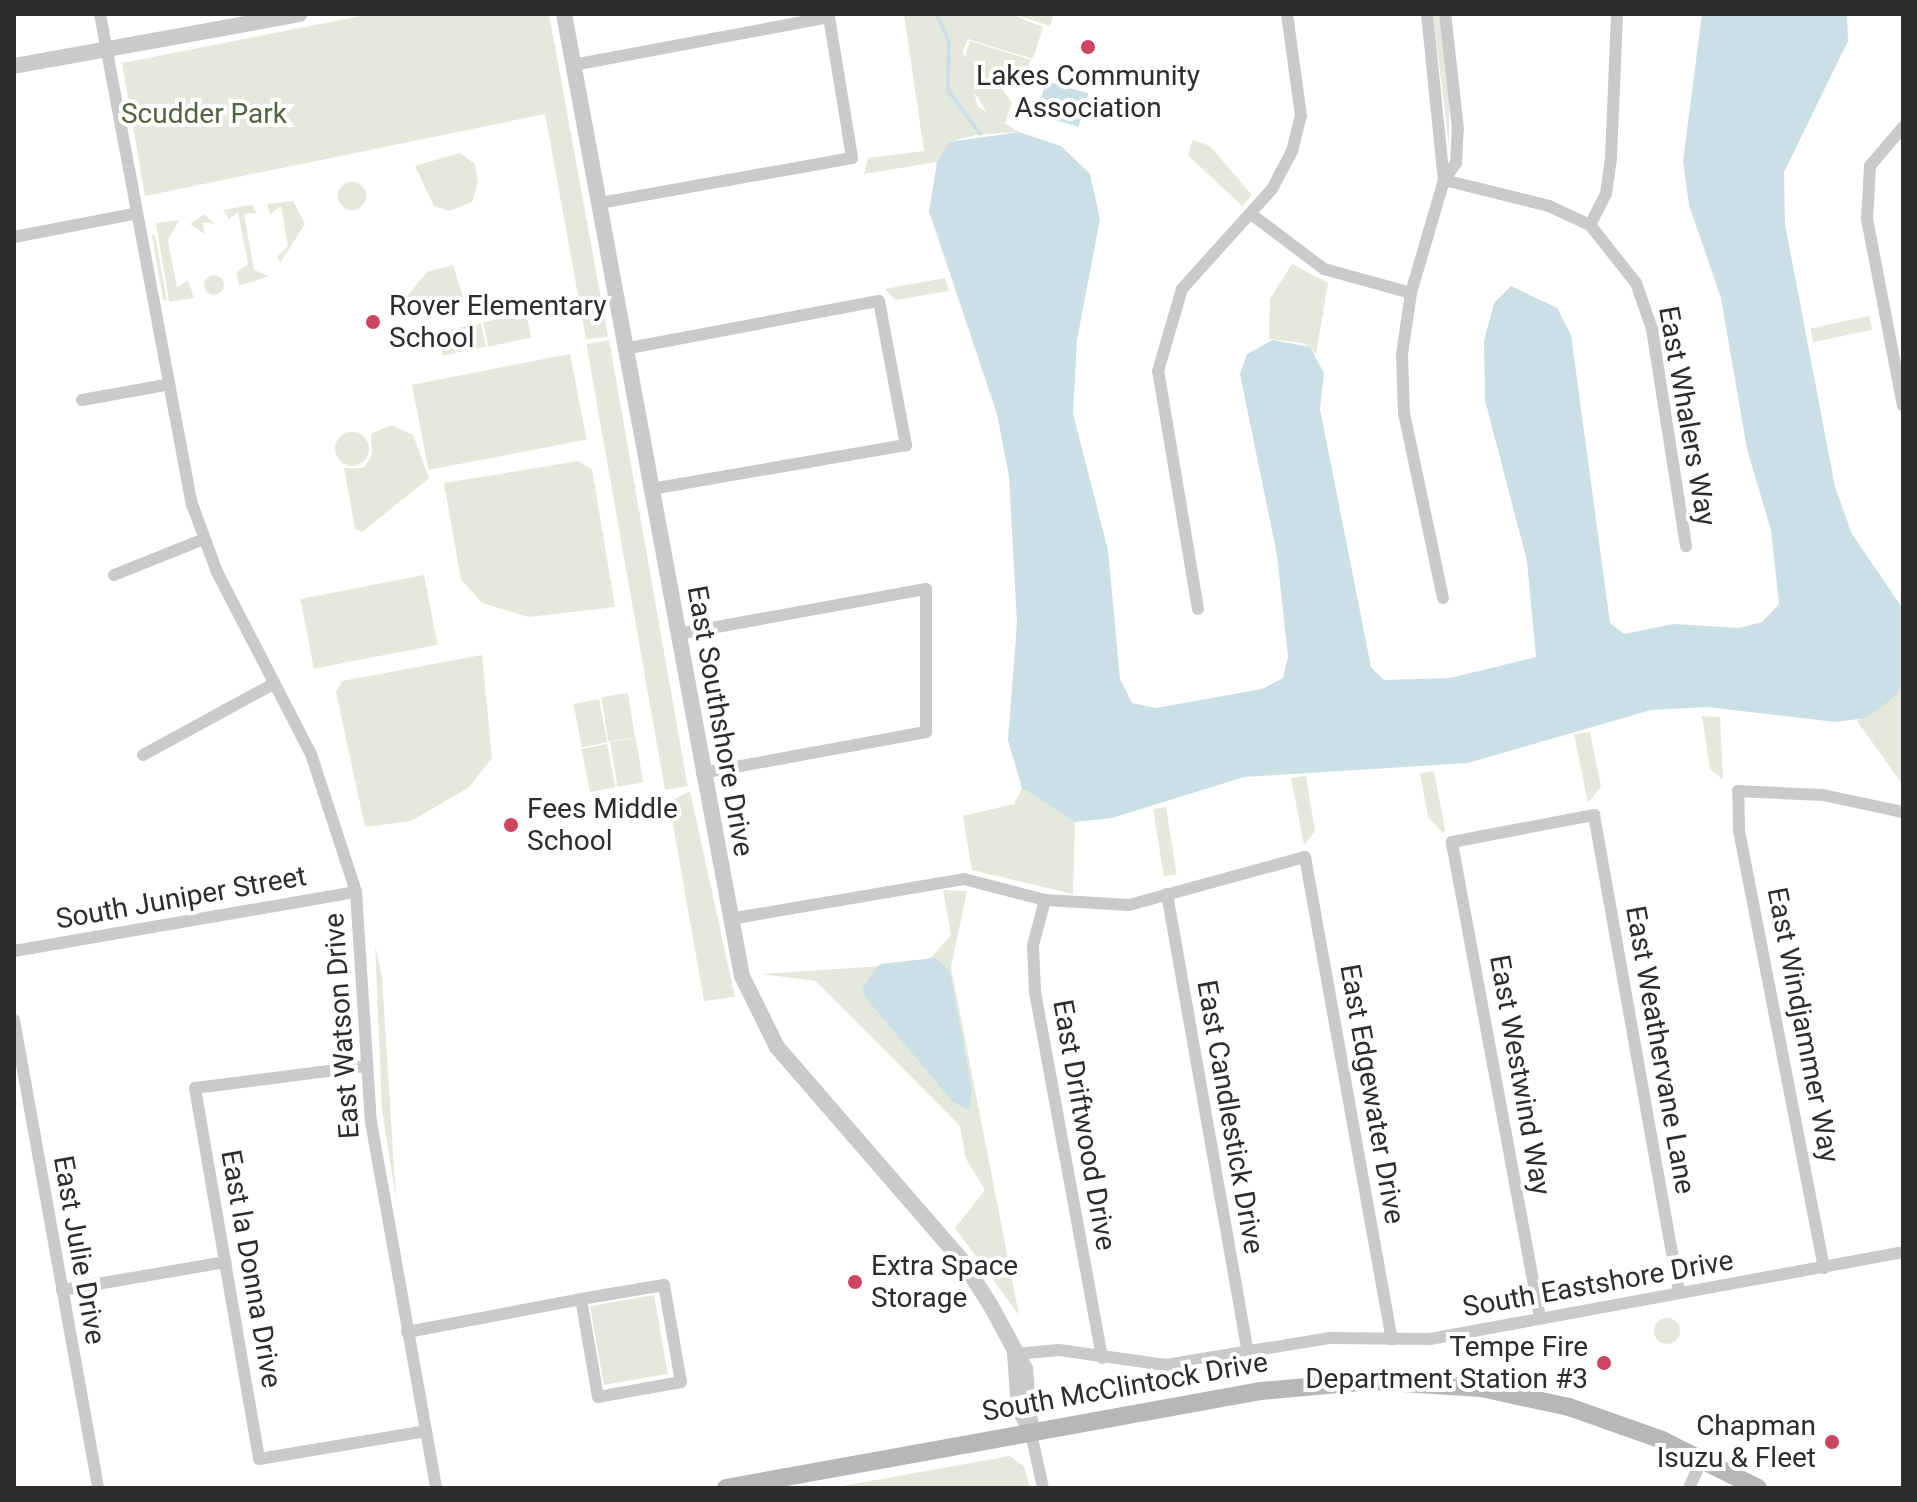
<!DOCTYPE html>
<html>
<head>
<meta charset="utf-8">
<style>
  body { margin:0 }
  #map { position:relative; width:1917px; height:1502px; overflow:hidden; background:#fff; font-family:Roboto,sans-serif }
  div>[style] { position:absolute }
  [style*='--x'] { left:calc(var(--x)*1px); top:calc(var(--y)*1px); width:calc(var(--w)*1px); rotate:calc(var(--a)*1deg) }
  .green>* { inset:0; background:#e5e9dc; transform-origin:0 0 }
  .round { border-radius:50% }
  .water>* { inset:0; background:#cbdfe6; transform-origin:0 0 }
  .stream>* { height:4px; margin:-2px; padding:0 2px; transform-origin:2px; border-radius:2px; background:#cbdfe6 }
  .minor>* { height:12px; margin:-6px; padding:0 6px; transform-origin:6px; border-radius:6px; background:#cacaca }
  .tertiary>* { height:16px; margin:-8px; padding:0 8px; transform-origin:8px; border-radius:8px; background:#cacaca }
  .secondary>* { height:18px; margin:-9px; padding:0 9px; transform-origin:9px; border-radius:9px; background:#b7b7b7 }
  .dots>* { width:22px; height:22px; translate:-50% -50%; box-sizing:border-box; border:4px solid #fff; border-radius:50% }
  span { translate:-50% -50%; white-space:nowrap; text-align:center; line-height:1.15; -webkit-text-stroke:8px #fff; paint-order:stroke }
  .poi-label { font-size:28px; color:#2d2d2d }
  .left { translate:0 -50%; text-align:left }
  .right { translate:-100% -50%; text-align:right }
  .park-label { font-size:28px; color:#556340 }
  .street-label { font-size:28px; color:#2d2d2d }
  .frame { position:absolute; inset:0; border:16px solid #2d2d2d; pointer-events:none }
</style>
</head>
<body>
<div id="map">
  <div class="green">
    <i style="clip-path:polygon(371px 14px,549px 14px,608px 337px,586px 339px,545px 114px,145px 196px,122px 63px)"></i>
    <i style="clip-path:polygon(904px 14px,1011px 14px,1043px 27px,1033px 59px,968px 39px,963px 51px,978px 107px,1019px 132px,975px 135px,949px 142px,937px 162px,864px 174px,868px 158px,924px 151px)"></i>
    <i style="clip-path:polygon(1013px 14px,1054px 14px,1050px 26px)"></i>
    <i style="clip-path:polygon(1433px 14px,1439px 14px,1449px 72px,1449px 147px)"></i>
    <i style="clip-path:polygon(970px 41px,1031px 60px,1021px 80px,1000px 86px,1012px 103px,1005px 123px,988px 114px,971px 87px,964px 59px)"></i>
    <i style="clip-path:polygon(1193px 140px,1210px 146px,1252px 195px,1242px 206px,1188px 155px)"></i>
    <i style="clip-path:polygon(460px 153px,475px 164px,478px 183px,472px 202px,449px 211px,434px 206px,415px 166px)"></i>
    <i class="round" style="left:338px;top:182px;width:28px;height:28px"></i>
    <i style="clip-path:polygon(293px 201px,305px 224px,280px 263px,277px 257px,288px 246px,281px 206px,270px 214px,267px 204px)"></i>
    <i style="clip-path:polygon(252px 205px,257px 213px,244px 214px,254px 270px,269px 276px,239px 286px,237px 272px,248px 264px,238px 212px,229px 219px,223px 210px)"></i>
    <i style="clip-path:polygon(204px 214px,215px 224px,203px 222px,204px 234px,190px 224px)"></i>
    <i style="clip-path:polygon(179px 220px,168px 240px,177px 288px,188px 280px,194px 298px,169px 302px,156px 223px)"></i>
    <i style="clip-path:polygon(152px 235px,155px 235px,167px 300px,163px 300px)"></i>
    <i style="clip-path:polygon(1292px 264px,1328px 283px,1316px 354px,1304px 343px,1269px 339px,1270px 299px)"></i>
    <i style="clip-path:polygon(453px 265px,464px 300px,455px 312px,426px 317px,403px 301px,427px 272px)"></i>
    <i class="round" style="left:204px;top:275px;width:20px;height:20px"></i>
    <i style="clip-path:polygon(945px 278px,949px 291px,895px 300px,885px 289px)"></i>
    <i style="left:526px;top:313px;width:25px;height:44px;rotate:78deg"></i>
    <i style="left:1869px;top:316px;width:14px;height:60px;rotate:78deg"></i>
    <i style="left:481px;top:323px;width:24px;height:44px;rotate:78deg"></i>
    <i style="left:609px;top:340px;width:453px;height:23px;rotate:80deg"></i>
    <i style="left:570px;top:354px;width:87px;height:161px;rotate:79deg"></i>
    <i style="clip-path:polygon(391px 425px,413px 435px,429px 478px,362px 532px,355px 529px,344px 468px,363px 468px,372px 456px,371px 434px)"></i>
    <i class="round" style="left:335px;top:432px;width:34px;height:34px"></i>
    <i style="clip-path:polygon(578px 461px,592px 469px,615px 607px,529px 617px,482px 603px,461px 579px,444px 483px)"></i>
    <i style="left:424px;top:575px;width:71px;height:126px;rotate:79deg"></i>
    <i style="clip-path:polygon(482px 655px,492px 758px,468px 788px,411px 821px,365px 827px,336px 692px,342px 681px)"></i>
    <i style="clip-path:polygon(1903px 686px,1903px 785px,1857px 721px)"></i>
    <i style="left:628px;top:693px;width:45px;height:27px;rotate:81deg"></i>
    <i style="left:599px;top:699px;width:44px;height:26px;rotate:79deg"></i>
    <i style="clip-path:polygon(1702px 716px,1720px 717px,1723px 780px,1710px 769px)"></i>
    <i style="clip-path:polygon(1590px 732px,1601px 786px,1588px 803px,1574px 734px)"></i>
    <i style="left:636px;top:738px;width:45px;height:26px;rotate:81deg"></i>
    <i style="left:607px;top:744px;width:44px;height:26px;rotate:79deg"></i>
    <i style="clip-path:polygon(1434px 771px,1445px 830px,1443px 833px,1428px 817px,1420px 773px)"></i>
    <i style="clip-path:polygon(1306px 776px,1315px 831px,1304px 845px,1291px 778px)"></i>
    <i style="clip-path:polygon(1022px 788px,1075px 822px,1073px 894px,972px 870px,963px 816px,1014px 804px)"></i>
    <i style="clip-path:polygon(690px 791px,735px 997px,704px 1001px,669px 802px)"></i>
    <i style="left:1166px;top:807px;width:68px;height:13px;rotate:81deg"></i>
    <i style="clip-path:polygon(943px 890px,967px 891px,951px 967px,1019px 1315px,955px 1228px,985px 1190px,966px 1159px,960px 1126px,816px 981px,762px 974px,926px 963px,951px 935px)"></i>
    <i style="clip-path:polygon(375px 944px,382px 977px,396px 1199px,382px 1110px)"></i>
    <i style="left:654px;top:1295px;width:80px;height:65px;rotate:80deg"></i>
    <i class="round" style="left:1654px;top:1318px;width:26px;height:26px"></i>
    <i style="clip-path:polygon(1010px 1456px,1024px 1466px,1030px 1488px,831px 1488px)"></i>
  </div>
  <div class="water">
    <i style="clip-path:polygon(1702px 14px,1847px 14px,1848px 41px,1784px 172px,1785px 224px,1835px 487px,1852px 534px,1903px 609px,1903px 685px,1893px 698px,1866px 718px,1836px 722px,1707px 707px,1651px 710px,1468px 763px,1244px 777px,1112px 818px,1075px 822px,1022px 788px,1008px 740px,1017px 623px,1009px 476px,997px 414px,929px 211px,937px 162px,949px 142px,1019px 132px,1061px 146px,1090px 174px,1100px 219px,1077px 340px,1073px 414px,1108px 550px,1120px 679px,1132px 703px,1156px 708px,1262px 689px,1283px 678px,1288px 657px,1277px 555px,1240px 374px,1247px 354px,1273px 340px,1310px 347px,1324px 373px,1320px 409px,1371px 667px,1384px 680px,1450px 678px,1536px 657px,1527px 561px,1485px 400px,1484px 341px,1494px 303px,1511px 286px,1557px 308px,1571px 335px,1610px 623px,1624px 634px,1673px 624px,1739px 628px,1762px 622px,1779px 604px,1771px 530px,1747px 449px,1721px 298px,1689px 205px,1683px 161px)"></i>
    <i style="left:1046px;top:81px;width:44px;height:35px;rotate:16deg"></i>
    <i style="clip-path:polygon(935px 958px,950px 971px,972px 1091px,969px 1110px,953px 1102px,865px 997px,863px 986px,880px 964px)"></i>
  </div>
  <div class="stream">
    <i style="--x:937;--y:14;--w:30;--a:67"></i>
    <i style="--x:949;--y:42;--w:48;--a:91.2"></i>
    <i style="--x:948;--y:90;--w:54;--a:54"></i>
  </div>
  <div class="minor">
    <i style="--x:100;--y:14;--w:499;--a:79.4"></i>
    <i style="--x:192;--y:504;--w:72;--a:69.8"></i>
    <i style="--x:217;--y:572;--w:205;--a:62.7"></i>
    <i style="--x:311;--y:754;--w:145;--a:71.9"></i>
    <i style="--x:356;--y:892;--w:230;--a:86.3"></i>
    <i style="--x:371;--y:1122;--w:372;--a:79.9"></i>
    <i style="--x:1427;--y:14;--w:167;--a:84.2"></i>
    <i style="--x:1444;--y:180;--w:118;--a:106.3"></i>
    <i style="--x:1411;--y:293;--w:63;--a:98.3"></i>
    <i style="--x:1402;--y:355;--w:58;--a:88"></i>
    <i style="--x:1404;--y:413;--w:189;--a:78.1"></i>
    <i style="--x:573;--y:65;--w:260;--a:-10.6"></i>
    <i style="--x:829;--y:17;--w:143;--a:80.7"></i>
    <i style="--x:852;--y:158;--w:257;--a:169.9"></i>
    <i style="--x:1903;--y:127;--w:51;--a:130.2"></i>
    <i style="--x:1870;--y:166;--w:53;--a:93.2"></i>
    <i style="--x:1867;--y:219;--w:190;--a:79.1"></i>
    <i style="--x:1444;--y:180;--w:108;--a:13.9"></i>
    <i style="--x:1549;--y:206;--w:45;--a:24.9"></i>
    <i style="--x:1590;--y:225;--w:74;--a:51.6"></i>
    <i style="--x:1636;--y:283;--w:49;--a:70.8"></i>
    <i style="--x:1652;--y:329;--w:220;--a:81.1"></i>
    <i style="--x:1444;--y:180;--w:21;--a:-55"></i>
    <i style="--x:1456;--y:163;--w:34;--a:-87"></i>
    <i style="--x:1458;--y:129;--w:116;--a:-96.4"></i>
    <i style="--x:1251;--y:214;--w:91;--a:37"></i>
    <i style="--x:1324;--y:269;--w:90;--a:15.4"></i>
    <i style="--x:1590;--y:225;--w:35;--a:-63"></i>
    <i style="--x:1606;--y:194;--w:36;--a:-82"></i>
    <i style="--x:1611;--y:158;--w:144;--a:-87.6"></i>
    <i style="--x:14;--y:237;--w:122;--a:-10.9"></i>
    <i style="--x:624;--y:349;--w:259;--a:-10.7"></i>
    <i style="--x:879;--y:301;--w:147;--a:79.4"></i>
    <i style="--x:906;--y:445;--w:260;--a:170.2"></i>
    <i style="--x:82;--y:400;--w:84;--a:-10.2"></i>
    <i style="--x:114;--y:575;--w:97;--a:-21.8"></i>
    <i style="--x:1198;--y:609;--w:241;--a:-99.5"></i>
    <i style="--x:1158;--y:371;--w:85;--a:-73.7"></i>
    <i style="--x:1182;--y:289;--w:135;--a:-48"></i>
    <i style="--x:1272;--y:189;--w:43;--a:-62.2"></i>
    <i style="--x:1292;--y:151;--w:36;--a:-76"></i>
    <i style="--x:1301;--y:116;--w:103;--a:-97.8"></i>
    <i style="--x:678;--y:634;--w:252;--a:-10.3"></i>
    <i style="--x:926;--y:589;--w:143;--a:90"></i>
    <i style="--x:926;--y:732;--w:228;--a:169.6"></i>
    <i style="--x:143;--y:755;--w:150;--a:-28.6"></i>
    <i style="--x:1167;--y:894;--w:462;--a:80"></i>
    <i style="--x:1045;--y:900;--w:47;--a:104.9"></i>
    <i style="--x:1033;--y:945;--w:47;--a:87.6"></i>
    <i style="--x:1035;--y:992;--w:372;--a:79.6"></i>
    <i style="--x:730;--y:919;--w:237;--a:-9.7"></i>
    <i style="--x:964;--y:879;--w:84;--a:14.5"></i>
    <i style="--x:1045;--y:900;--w:84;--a:3.4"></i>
    <i style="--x:1129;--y:905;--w:182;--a:-15.3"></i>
    <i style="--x:1305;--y:857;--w:490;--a:79.8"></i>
    <i style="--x:14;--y:951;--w:347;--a:-9.8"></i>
    <i style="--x:14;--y:1020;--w:475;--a:79.8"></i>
    <i style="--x:367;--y:1066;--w:173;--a:172.7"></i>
    <i style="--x:195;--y:1088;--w:376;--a:80.2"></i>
    <i style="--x:259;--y:1459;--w:169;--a:-9.5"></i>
    <i style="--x:1824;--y:1268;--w:446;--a:-101"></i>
    <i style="--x:1739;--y:830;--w:39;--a:-91"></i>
    <i style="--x:1738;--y:791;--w:85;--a:2.7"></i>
    <i style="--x:1823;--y:795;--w:82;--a:12"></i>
    <i style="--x:664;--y:1285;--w:98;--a:80.1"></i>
    <i style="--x:681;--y:1382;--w:84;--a:169.8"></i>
    <i style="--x:598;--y:1397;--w:99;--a:-99.8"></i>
    <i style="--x:581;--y:1299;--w:84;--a:-9.6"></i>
    <i style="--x:62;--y:1290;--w:166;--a:-9.7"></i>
    <i style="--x:1540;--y:1318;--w:484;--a:-100.5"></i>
    <i style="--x:1452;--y:842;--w:145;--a:-10.8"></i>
    <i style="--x:1594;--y:815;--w:485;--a:79.9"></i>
    <i style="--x:407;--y:1332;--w:177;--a:-10.7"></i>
    <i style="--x:1015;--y:1354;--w:44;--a:-5.2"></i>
    <i style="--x:1059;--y:1350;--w:108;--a:8"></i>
    <i style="--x:1166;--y:1365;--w:165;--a:-9.4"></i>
    <i style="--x:1329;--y:1338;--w:101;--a:0.6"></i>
    <i style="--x:1430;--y:1339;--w:481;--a:-10.4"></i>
    <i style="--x:1031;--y:1433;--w:56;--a:77.7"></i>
    <i style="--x:1689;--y:1488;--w:33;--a:-65"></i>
  </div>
  <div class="tertiary">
    <i style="--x:564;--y:14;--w:978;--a:79.52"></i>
    <i style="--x:742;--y:976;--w:79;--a:63.8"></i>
    <i style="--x:777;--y:1047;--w:284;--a:49.1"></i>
    <i style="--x:963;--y:1262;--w:52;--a:57.5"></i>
    <i style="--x:991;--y:1306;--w:72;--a:61.6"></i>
    <i style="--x:1025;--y:1369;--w:64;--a:84.6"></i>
    <i style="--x:14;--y:66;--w:290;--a:-10.3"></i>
    <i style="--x:1015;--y:1354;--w:53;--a:85.7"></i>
    <i style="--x:1019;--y:1407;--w:26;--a:65"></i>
  </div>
  <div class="secondary">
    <i style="--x:726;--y:1488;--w:544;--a:-10.28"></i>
    <i style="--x:1261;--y:1391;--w:111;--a:-5.1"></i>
    <i style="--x:1372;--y:1381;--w:109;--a:3.7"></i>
    <i style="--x:1481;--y:1388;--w:90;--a:12.2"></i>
    <i style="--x:1569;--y:1407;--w:99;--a:19.5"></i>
    <i style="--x:1662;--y:1440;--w:107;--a:26.6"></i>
  </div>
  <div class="dots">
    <i style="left:1088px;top:47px;background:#ce4561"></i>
    <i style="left:373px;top:322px;background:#ce4561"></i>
    <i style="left:511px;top:825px;background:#ce4561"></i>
    <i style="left:855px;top:1282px;background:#ce4561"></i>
    <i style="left:1604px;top:1363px;background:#ce4561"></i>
    <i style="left:1832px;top:1442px;background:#ce4561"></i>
  </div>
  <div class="poi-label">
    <span style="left:1088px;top:92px">Lakes Community<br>Association</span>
    <span class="left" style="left:389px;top:322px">Rover Elementary<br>School</span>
    <span class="left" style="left:527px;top:825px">Fees Middle<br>School</span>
    <span class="left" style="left:871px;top:1282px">Extra Space<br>Storage</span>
    <span class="right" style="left:1588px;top:1363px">Tempe Fire<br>Department Station #3</span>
    <span class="right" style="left:1816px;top:1442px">Chapman<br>Isuzu &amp; Fleet</span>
  </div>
  <div class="park-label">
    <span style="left:204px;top:114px">Scudder Park</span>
  </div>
  <div class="street-label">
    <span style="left:1687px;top:416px;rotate:80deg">East Whalers Way</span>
    <span style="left:720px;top:721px;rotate:80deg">East Southshore Drive</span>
    <span style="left:181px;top:898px;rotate:-10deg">South Juniper Street</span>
    <span style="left:1803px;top:1025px;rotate:79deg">East Windjammer Way</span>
    <span style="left:342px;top:1026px;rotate:-94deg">East Watson Drive</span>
    <span style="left:1660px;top:1050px;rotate:80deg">East Weathervane Lane</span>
    <span style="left:1520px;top:1075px;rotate:80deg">East Westwind Way</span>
    <span style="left:1372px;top:1094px;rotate:80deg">East Edgewater Drive</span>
    <span style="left:1230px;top:1117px;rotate:80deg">East Candlestick Drive</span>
    <span style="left:1084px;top:1125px;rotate:80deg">East Driftwood Drive</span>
    <span style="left:79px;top:1250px;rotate:80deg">East Julie Drive</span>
    <span style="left:251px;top:1269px;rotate:80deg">East la Donna Drive</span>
    <span style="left:1598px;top:1284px;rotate:-10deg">South Eastshore Drive</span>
    <span style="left:1125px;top:1387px;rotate:-10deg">South McClintock Drive</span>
  </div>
  <div class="frame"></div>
</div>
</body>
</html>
